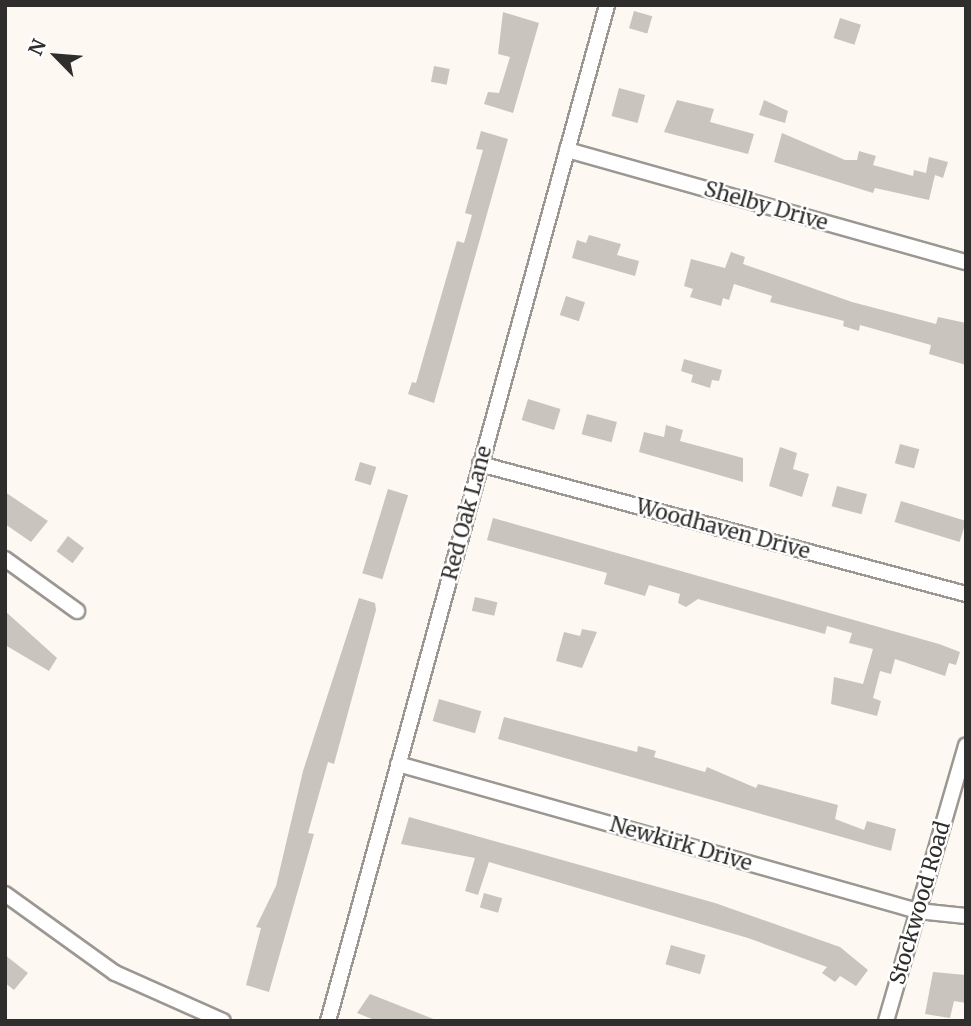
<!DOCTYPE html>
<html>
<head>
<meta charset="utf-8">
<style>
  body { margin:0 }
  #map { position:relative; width:971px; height:1026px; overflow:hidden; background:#fdf8f2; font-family:Merriweather,serif }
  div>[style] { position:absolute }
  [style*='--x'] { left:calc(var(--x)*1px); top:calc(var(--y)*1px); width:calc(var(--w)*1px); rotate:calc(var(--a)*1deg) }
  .building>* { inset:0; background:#cac4bf; transform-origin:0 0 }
  .roads { filter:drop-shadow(2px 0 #9c9792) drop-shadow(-2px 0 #9c9792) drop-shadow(0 2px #9c9792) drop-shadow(0 -2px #9c9792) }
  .street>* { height:14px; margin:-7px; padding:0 7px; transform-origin:7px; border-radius:7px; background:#fff }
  span { translate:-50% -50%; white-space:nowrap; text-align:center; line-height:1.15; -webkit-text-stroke:5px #fff; paint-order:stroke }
  .street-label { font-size:21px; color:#302e2c }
  .frame { position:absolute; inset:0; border:7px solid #302e2c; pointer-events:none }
  .north { position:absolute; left:21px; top:21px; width:70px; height:70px; -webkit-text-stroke:5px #fff; paint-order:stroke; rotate:295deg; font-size:19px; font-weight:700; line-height:28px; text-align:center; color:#302e2c }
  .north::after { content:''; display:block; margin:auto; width:24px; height:32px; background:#302e2c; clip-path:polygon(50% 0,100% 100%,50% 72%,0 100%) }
</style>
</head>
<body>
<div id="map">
  <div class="building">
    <i style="left:634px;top:11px;width:19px;height:18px;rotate:16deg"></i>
    <i style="clip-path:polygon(503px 12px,539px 23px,513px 113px,484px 104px,488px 92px,499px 93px,510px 57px,498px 54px)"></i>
    <i style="left:840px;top:18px;width:22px;height:21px;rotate:18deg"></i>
    <i style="left:434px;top:66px;width:16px;height:16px;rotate:11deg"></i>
    <i style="left:619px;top:88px;width:27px;height:29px;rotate:15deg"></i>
    <i style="clip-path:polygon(677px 100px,714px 109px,710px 122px,754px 134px,748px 154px,664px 132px)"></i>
    <i style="clip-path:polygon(764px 100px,788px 111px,785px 123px,759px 115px)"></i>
    <i style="clip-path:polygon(481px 131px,508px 139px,434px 403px,408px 394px,412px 382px,416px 383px,457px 241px,464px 243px,472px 215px,465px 213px,483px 150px,476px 149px)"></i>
    <i style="clip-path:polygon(782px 133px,845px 160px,857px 160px,859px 151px,876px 156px,873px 165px,913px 176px,914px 170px,926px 173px,929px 157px,948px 162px,943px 178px,935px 175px,929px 200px,875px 188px,873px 193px,774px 162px)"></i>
    <i style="clip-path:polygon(589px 235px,621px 244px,617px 255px,639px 261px,635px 276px,572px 258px,577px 240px,586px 243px)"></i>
    <i style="clip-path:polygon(731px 252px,745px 257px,743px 264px,852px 302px,936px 324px,938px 317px,966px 323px,966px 365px,929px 354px,931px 345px,860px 325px,859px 331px,843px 326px,844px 321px,770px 302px,772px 296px,734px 284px,729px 300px,723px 298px,721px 306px,690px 297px,693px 289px,684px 286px,691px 259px,725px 268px)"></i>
    <i style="left:566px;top:296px;width:20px;height:20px;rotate:18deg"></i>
    <i style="clip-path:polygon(684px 359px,722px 370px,719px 381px,712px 380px,710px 388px,691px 382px,693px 375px,681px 371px)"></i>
    <i style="left:528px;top:399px;width:34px;height:22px;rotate:17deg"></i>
    <i style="left:587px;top:414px;width:31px;height:21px;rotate:15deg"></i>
    <i style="clip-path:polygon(666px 425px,683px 430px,680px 441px,743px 458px,743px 482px,639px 452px,644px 432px,664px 437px)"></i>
    <i style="left:900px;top:444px;width:20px;height:20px;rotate:15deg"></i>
    <i style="clip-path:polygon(780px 447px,797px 453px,793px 469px,809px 474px,802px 497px,769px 486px)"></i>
    <i style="left:360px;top:462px;width:17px;height:19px;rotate:17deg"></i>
    <i style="left:837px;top:486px;width:31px;height:21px;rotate:15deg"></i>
    <i style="left:388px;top:489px;width:21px;height:88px;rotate:17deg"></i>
    <i style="clip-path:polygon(5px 492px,48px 521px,31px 542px,5px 524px)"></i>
    <i style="left:901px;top:501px;width:68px;height:22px;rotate:17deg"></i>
    <i style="clip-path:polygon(493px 518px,939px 644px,960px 652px,956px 665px,949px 663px,945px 676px,895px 659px,891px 674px,880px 671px,873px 698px,881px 701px,877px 716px,831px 704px,834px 677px,863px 684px,873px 649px,849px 643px,852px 633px,827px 626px,825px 634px,698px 599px,686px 607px,678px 603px,680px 594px,649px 585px,645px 596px,604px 584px,607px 573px,487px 540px)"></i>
    <i style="left:68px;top:536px;width:20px;height:19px;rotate:37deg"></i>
    <i style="left:475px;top:597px;width:23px;height:14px;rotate:13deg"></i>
    <i style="clip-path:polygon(359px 598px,375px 603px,376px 610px,334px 764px,328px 762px,308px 833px,314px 834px,269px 992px,246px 985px,261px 928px,256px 927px,276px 886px,303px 771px)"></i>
    <i style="clip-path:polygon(5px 611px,57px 658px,49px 671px,5px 645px)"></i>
    <i style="clip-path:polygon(582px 629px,597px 632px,582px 668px,556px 661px,564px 632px,580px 636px)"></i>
    <i style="left:439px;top:699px;width:44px;height:23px;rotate:16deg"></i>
    <i style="clip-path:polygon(504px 717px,637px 752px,638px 746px,656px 751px,654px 757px,705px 772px,707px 767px,756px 788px,758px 784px,838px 805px,835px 819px,864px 830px,867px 821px,896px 829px,891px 851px,498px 739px)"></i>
    <i style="clip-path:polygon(409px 817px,715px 903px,840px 947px,868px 970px,856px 986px,840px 976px,835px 982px,822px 973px,827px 967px,748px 938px,489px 862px,478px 895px,465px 891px,475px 858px,401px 844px)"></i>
    <i style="left:484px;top:893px;width:19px;height:15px;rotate:16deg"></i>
    <i style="left:671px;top:945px;width:36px;height:20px;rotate:16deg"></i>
    <i style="clip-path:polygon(5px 955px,28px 973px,14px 990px,5px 983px)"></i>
    <i style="clip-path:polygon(933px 972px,966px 975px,966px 1003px,954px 1001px,950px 1018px,925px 1014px)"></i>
    <i style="clip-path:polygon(370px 994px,436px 1020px,436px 1021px,377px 1021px,357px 1013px)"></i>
  </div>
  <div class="roads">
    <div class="street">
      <i style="--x:567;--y:150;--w:414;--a:15.7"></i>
      <i style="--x:480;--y:464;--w:503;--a:14.98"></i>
      <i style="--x:5;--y:559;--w:89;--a:35.8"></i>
      <i style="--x:398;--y:764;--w:540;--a:15.79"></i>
      <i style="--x:918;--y:911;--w:48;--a:5.9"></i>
      <i style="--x:5;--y:894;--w:135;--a:35.7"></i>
      <i style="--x:115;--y:973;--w:118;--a:24"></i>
      <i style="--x:328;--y:1021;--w:1054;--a:-74.64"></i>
      <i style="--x:886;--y:1021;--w:287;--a:-73.8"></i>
    </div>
  </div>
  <div class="street-label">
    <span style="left:766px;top:206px;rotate:16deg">Shelby Drive</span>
    <span style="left:467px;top:513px;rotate:-75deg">Red Oak Lane</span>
    <span style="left:723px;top:529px;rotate:15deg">Woodhaven Drive</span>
    <span style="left:681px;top:844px;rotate:16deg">Newkirk Drive</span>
    <span style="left:920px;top:903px;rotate:-74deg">Stockwood Road</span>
  </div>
  <div class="frame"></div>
  <div class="north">N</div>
</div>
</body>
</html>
